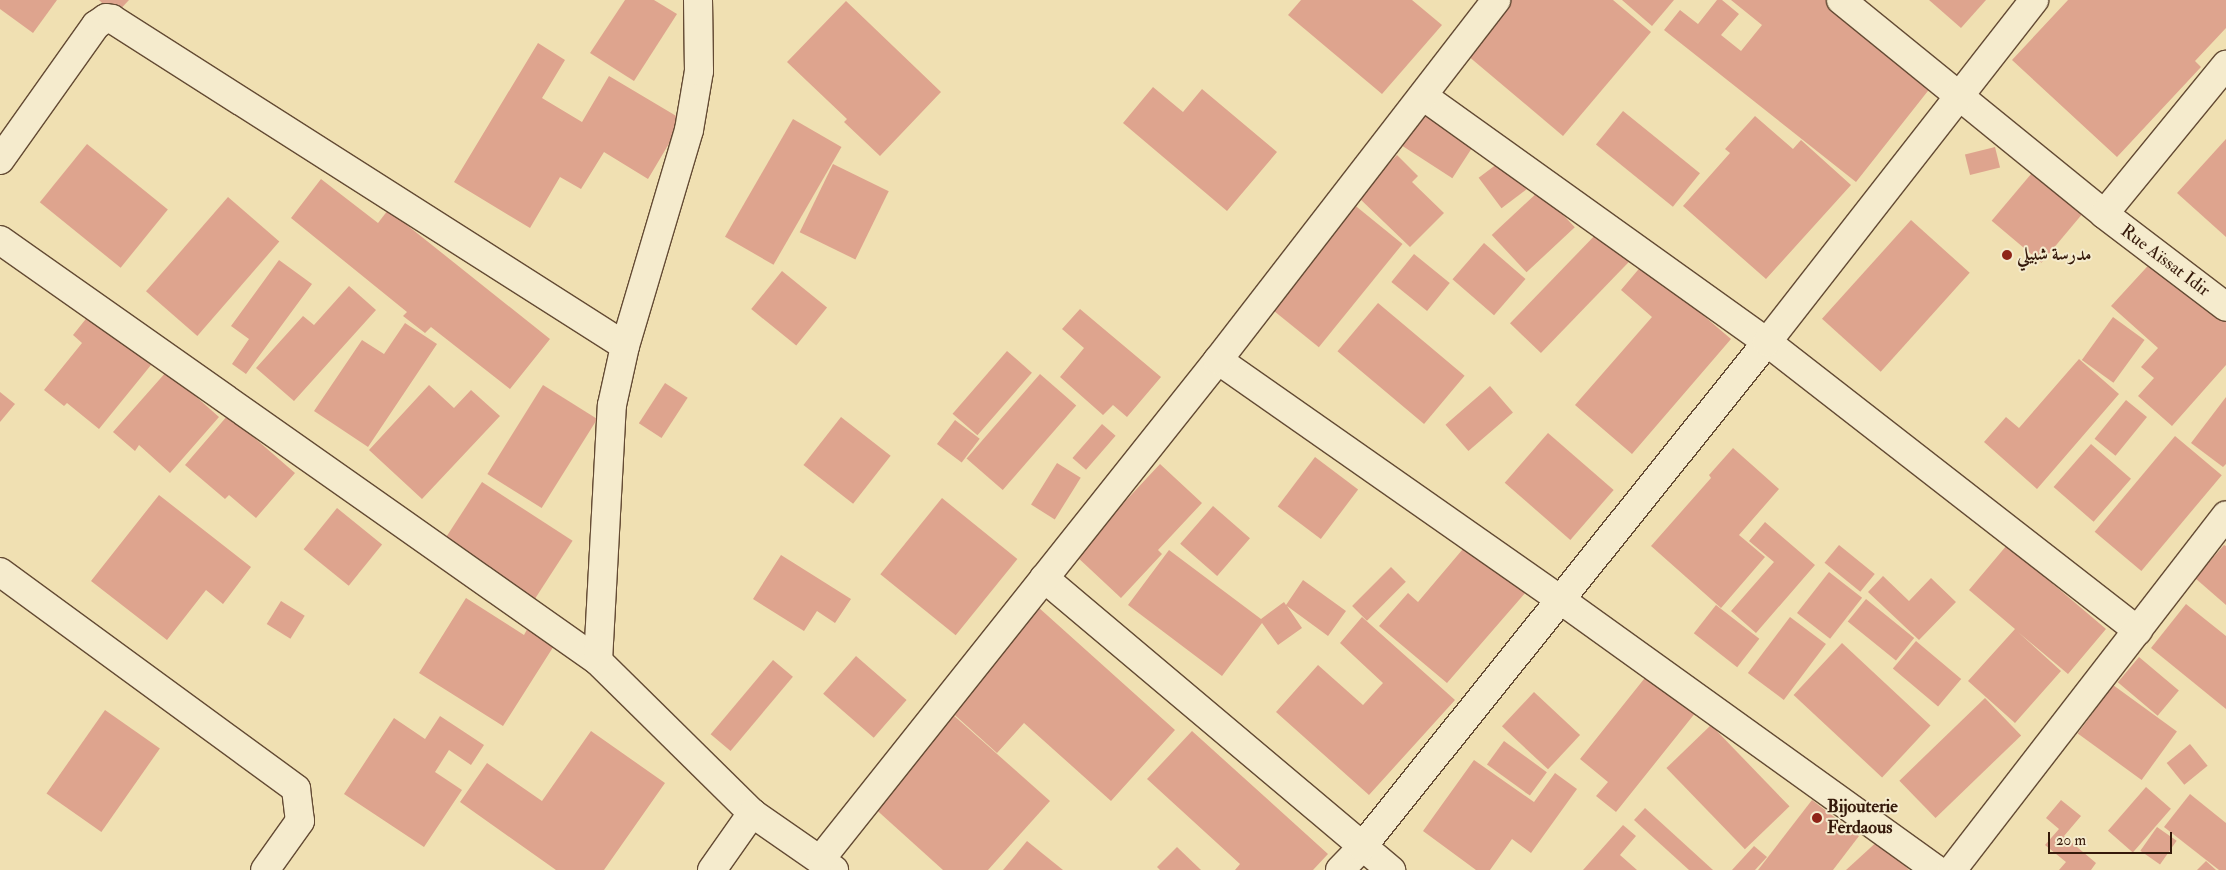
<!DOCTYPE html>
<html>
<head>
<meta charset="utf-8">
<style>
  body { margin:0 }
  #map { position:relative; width:2226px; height:870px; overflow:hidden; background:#f0e0b2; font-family:"IM FELL Double Pica",Amiri,serif }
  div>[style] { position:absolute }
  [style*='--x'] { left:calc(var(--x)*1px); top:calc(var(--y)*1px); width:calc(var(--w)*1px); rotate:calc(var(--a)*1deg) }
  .building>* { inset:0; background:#dea48e; transform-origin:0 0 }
  .roads { filter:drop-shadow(1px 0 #644b34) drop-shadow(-1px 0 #644b34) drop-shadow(0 1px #644b34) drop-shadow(0 -1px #644b34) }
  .street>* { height:28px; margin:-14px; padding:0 14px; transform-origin:14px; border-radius:14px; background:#f5ebcd }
  .dots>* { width:14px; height:14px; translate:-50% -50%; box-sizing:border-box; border:2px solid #f5ebcd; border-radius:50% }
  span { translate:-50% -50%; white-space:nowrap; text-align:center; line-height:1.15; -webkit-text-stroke:4px #f5ebcd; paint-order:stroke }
  .poi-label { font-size:18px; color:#35190a; font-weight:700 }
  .left { translate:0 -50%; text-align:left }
  .street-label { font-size:18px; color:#35190a }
  .scale { position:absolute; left:2048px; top:832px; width:124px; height:22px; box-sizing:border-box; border:2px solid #35190a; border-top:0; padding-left:6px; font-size:15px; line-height:18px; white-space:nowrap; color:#35190a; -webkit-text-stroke:4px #f5ebcd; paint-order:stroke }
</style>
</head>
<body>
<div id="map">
  <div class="building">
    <i style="clip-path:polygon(0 0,57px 0,33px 33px,0 9px)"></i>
    <i style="clip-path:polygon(99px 0,129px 0,115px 15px)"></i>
    <i style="clip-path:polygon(625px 0,654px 0,677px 14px,634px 81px,590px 53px)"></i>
    <i style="clip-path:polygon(1301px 0,1412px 0,1442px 25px,1382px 94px,1288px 15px)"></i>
    <i style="clip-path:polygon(1503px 0,1613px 0,1651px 32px,1563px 136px,1461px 50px)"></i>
    <i style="clip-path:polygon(1622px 0,1674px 0,1652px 26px)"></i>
    <i style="clip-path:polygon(1717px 0,1722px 0,1739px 14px,1721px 35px,1741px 51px,1762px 25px,1731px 0,1832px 0,1935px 82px,1856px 182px,1664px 30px,1680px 10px,1698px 24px)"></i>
    <i style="clip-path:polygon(1929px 0,1986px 0,1961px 28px)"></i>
    <i style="clip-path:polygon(2068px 0,2226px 0,2226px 28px,2195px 61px,2201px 67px,2117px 157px,2012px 60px)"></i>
    <i style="clip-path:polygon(846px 1px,941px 92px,880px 156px,844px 122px,847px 119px,787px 62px)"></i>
    <i style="clip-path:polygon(538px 43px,565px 60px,542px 98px,582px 122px,609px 76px,683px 120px,648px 179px,604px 152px,581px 189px,560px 177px,530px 228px,454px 182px)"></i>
    <i style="clip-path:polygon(1153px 87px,1183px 112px,1202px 89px,1277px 152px,1227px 211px,1123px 123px)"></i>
    <i style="left:1421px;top:109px;width:64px;height:41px;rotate:33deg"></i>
    <i style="left:1623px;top:111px;width:99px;height:43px;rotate:39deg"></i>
    <i style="clip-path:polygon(1755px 116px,1793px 149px,1801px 140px,1851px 185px,1766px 279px,1683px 206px,1730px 153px,1725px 149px)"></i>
    <i style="left:793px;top:119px;width:56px;height:136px;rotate:30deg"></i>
    <i style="clip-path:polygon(2226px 139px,2226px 237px,2177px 193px)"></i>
    <i style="left:87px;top:144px;width:104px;height:75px;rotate:39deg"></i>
    <i style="left:1995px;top:147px;width:21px;height:31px;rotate:76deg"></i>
    <i style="clip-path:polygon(1397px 155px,1418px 176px,1412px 182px,1444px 213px,1410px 247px,1358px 197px)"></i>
    <i style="left:1509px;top:155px;width:38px;height:38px;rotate:53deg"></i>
    <i style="left:833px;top:164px;width:62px;height:76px;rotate:26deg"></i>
    <i style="left:2036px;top:168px;width:65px;height:69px;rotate:40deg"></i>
    <i style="clip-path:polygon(321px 179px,378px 223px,388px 210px,550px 339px,510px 389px,431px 327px,425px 333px,403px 316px,407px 312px,291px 218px)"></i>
    <i style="left:1540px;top:190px;width:51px;height:66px;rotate:47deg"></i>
    <i style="left:228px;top:197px;width:68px;height:125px;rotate:41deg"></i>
    <i style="left:1352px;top:203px;width:65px;height:133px;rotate:39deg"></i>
    <i style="left:1911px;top:220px;width:79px;height:133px;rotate:42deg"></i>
    <i style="left:1601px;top:229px;width:43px;height:131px;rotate:44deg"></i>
    <i style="left:1484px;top:243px;width:55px;height:48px;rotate:41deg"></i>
    <i style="left:1414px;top:254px;width:46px;height:36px;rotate:39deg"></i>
    <i style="clip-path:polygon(2156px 257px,2226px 319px,2226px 365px,2172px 426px,2138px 396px,2154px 378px,2141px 367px,2158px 348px,2111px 306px)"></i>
    <i style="clip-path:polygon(279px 260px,312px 284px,246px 374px,232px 364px,249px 339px,231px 326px)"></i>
    <i style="clip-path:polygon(1643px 264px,1731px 339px,1632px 454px,1575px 405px,1652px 317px,1621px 290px)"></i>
    <i style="left:782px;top:271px;width:58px;height:49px;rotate:39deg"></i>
    <i style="clip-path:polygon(349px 286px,376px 310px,294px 401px,256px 368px,303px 316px,314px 325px)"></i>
    <i style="left:1378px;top:303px;width:113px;height:63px;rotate:40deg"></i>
    <i style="clip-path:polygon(1080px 309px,1161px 377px,1127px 417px,1113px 405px,1103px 415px,1060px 377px,1084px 348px,1062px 329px)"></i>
    <i style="clip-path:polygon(89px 315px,151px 365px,99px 429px,67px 403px,64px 406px,44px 390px,82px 343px,73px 335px)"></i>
    <i style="left:2113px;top:317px;width:39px;height:53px;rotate:36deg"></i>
    <i style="clip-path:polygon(405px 323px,437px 344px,368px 447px,314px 411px,362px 340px,384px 354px)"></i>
    <i style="left:1007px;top:351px;width:33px;height:83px;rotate:41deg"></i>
    <i style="clip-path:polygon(2079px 359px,2119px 394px,2037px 489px,1984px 442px,2006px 417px,2019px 428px)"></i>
    <i style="clip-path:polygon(167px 371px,219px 417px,170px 473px,139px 445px,135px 451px,113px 432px)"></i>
    <i style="left:1040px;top:374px;width:48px;height:112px;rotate:41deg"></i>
    <i style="left:665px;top:383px;width:27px;height:48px;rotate:33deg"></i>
    <i style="clip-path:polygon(429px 385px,454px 408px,471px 390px,500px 416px,422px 499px,369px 450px)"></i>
    <i style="left:543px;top:385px;width:64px;height:105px;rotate:32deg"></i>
    <i style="left:1490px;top:386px;width:35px;height:59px;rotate:49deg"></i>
    <i style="clip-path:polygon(0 392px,15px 404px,0 422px)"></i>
    <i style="clip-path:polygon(2226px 397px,2226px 464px,2223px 467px,2191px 443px)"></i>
    <i style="left:2126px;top:400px;width:27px;height:50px;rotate:39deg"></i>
    <i style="clip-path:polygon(228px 415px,295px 473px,256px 518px,229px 495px,225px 499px,185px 465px)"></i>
    <i style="left:841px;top:417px;width:63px;height:61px;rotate:38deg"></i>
    <i style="left:955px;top:420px;width:31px;height:30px;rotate:37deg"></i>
    <i style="left:1102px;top:424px;width:18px;height:45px;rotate:41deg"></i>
    <i style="left:1548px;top:433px;width:87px;height:66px;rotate:41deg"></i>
    <i style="left:2175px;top:436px;width:61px;height:125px;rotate:40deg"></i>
    <i style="left:2091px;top:444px;width:53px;height:57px;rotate:41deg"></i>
    <i style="clip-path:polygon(1733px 448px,1779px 489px,1739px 535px,1765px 557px,1721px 608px,1651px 546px,1711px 478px,1709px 475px)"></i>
    <i style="left:1315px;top:457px;width:54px;height:62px;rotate:37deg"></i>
    <i style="left:1057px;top:463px;width:28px;height:49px;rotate:32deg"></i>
    <i style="clip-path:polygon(1160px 464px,1202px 503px,1158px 550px,1162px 554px,1121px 598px,1075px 555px)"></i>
    <i style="left:482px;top:482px;width:108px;height:69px;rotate:33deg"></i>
    <i style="clip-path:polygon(159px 495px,251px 567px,223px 604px,206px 590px,167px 640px,91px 581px)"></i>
    <i style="left:942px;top:498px;width:97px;height:98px;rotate:39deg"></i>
    <i style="left:1213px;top:506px;width:49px;height:50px;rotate:41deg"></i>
    <i style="left:337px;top:508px;width:58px;height:53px;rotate:39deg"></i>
    <i style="clip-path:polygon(1765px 522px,1815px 565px,1756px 633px,1731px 611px,1774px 562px,1749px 541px)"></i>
    <i style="clip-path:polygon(1468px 543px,1526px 592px,1447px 683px,1379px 626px,1408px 593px,1418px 602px)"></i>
    <i style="left:1839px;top:545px;width:46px;height:23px;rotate:39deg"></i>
    <i style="clip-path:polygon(2007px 545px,2106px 629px,2068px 674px,2018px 632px,2061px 671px,2015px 723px,1968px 681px,2015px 629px,1969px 590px)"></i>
    <i style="clip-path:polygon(2224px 545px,2226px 546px,2226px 605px,2195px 578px)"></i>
    <i style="clip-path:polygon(1169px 550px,1261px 619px,1284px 602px,1286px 605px,1303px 580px,1346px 611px,1328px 636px,1287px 606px,1302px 628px,1278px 645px,1262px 623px,1222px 676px,1128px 605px)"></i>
    <i style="clip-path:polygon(781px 555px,851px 599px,835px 623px,817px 611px,804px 631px,753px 599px)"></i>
    <i style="left:1391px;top:567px;width:21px;height:55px;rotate:45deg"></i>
    <i style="left:1829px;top:572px;width:42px;height:52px;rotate:38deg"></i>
    <i style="clip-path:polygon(1883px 576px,1909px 601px,1931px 578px,1956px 602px,1919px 640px,1868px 592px)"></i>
    <i style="clip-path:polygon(466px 598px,524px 635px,530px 624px,557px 641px,503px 726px,419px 673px)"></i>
    <i style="left:1866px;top:599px;width:62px;height:29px;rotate:39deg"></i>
    <i style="left:281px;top:601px;width:28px;height:27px;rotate:32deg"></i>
    <i style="clip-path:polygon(2186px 604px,2226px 636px,2226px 709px,2151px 648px)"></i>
    <i style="left:1716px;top:605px;width:55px;height:36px;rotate:38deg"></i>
    <i style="clip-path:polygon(1038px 607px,1175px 730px,1111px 801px,1024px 723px,997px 753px,947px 708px)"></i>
    <i style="clip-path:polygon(1362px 617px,1455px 700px,1369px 795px,1276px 712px,1318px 665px,1363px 705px,1383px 683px,1340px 643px)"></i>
    <i style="left:1790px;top:617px;width:45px;height:70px;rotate:37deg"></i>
    <i style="left:1916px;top:641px;width:59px;height:36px;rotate:40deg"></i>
    <i style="left:1842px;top:643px;width:121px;height:71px;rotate:43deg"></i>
    <i style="left:856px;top:656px;width:67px;height:50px;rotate:41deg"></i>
    <i style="left:2139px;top:657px;width:52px;height:33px;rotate:40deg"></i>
    <i style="left:773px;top:660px;width:26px;height:97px;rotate:40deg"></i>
    <i style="clip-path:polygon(1648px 674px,1696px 712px,1616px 812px,1596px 796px,1608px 782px,1580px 759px)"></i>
    <i style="left:2113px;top:685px;width:79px;height:60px;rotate:36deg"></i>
    <i style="left:1534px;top:692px;width:63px;height:47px;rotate:43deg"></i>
    <i style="left:1985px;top:698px;width:52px;height:119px;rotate:46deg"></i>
    <i style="left:105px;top:710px;width:67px;height:102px;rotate:35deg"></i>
    <i style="clip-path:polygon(952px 714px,1050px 801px,988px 870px,943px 870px,871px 805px)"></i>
    <i style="clip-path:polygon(440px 716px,484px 745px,471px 765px,449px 750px,435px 772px,462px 790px,424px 847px,344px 794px,394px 718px,425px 739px)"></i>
    <i style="left:1711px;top:725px;width:113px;height:62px;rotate:46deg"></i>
    <i style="clip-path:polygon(591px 731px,665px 783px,604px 870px,556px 870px,460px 802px,487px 763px,542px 801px)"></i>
    <i style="clip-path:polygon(1192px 731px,1328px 854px,1313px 870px,1235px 870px,1240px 864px,1147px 779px)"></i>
    <i style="left:1504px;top:741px;width:53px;height:29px;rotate:36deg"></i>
    <i style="left:2190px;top:744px;width:28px;height:30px;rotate:51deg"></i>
    <i style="clip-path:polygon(1474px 760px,1534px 802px,1555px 773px,1577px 789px,1531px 853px,1512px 839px,1490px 870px,1476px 870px,1423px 831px)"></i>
    <i style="left:2146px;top:787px;width:33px;height:58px;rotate:41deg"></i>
    <i style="clip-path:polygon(2190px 794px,2226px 823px,2226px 870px,2219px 870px,2164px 827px)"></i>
    <i style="clip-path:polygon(1812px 800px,1859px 836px,1833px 870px,1758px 870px)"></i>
    <i style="clip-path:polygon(2061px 800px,2081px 816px,2064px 836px,2096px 863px,2091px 870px,2059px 870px,2066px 862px,2045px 845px,2059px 829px,2046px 818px)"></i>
    <i style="clip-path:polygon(1645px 808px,1713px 870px,1689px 870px,1634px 820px)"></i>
    <i style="clip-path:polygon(1623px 825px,1636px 836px,1620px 855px,1637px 870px,1583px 870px)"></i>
    <i style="left:2157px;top:827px;width:24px;height:29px;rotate:35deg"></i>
    <i style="clip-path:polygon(1881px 838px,1909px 870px,1846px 870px)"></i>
    <i style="clip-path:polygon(1027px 841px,1063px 870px,1003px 870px)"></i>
    <i style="clip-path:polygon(1754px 846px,1767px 857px,1755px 870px,1732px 870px)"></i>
    <i style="clip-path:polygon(1177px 847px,1201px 870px,1160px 870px,1157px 867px)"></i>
    <i style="clip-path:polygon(2206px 861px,2216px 870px,2197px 870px)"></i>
  </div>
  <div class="roads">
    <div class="street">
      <i style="--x:1841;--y:0;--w:339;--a:39.1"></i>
      <i style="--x:2104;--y:214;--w:153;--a:37.3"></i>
      <i style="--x:1423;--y:96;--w:423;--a:35.6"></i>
      <i style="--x:1767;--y:342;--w:470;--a:37.9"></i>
      <i style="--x:0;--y:160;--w:166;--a:-54.6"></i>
      <i style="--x:96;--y:25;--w:12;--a:-35"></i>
      <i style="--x:106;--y:18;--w:6;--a:9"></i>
      <i style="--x:112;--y:19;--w:608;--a:32.51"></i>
      <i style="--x:2104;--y:214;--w:193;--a:-50.7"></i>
      <i style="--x:0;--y:240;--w:731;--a:35.15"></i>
      <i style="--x:598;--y:661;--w:216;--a:44.6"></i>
      <i style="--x:752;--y:813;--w:100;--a:34.8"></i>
      <i style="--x:1218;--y:360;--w:419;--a:35"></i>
      <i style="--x:1561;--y:600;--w:463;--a:35.7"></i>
      <i style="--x:0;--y:572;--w:367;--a:36.2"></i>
      <i style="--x:296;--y:789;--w:32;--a:83"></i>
      <i style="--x:300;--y:821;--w:60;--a:125.5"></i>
      <i style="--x:1044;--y:578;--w:454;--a:40.1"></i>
      <i style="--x:598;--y:661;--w:256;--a:-86.9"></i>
      <i style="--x:612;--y:405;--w:60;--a:-77.6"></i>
      <i style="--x:625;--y:346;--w:225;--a:-73.5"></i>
      <i style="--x:689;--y:130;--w:60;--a:-80.4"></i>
      <i style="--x:699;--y:71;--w:71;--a:-90.8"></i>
      <i style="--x:820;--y:860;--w:639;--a:-51.48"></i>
      <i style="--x:1218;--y:360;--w:455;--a:-52.3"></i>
      <i style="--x:712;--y:870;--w:70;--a:-54.9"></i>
      <i style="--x:1340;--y:870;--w:32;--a:-46"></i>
      <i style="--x:1362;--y:847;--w:647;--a:-51.27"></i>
      <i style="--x:1767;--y:342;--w:434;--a:-52"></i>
      <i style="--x:1952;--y:870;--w:448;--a:-52.3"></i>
    </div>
  </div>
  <div class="dots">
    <i style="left:2007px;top:255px;background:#8f2418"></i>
    <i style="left:1817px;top:818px;background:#8f2418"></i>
  </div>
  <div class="poi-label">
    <span class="left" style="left:2017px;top:255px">مدرسة شبيلي</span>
    <span class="left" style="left:1827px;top:818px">Bijouterie<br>Ferdaous</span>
  </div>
  <div class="street-label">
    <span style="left:2165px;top:261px;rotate:37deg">Rue Aïssat Idir</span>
  </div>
  <div class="scale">20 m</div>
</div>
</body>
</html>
